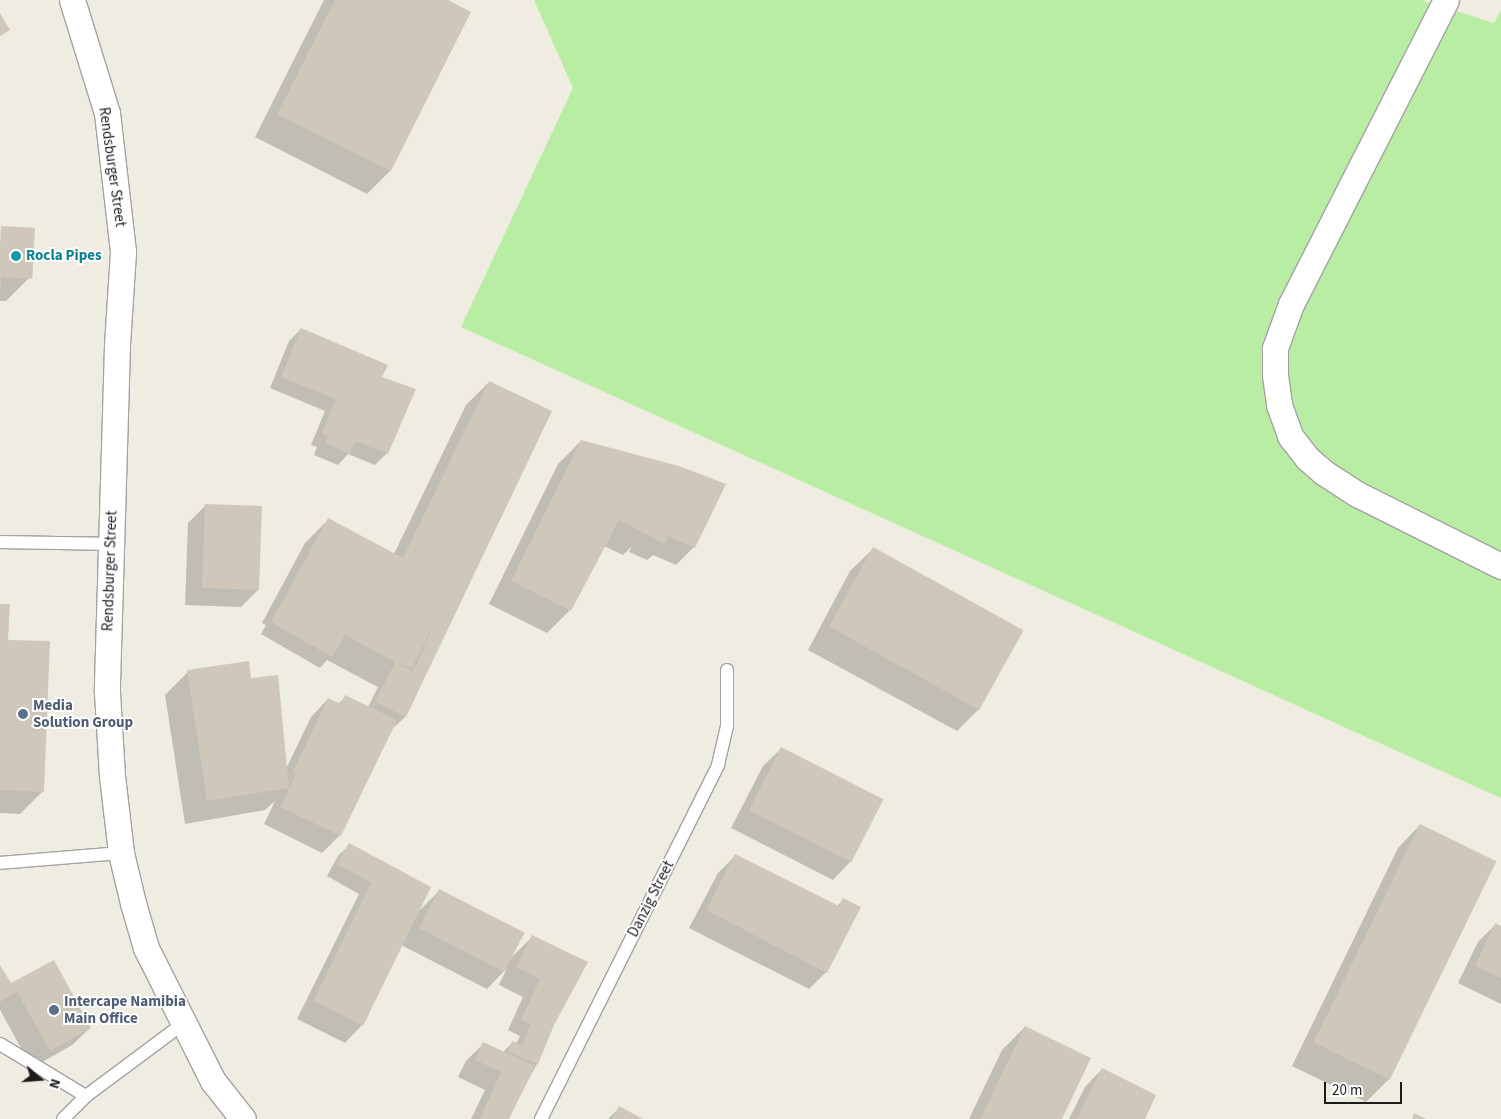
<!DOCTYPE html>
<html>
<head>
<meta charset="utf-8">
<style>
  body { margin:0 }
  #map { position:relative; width:1501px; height:1119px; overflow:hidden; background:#efede1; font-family:"Source Sans 3",sans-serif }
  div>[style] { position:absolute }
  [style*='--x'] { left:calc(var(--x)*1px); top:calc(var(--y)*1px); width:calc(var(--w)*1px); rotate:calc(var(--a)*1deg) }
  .grass>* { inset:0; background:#b8eda3 }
  .shadow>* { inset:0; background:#0003 }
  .building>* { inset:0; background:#cec7ba; transform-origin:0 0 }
  .roads { filter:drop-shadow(1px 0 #a3a3a3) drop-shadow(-1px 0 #a3a3a3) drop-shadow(0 1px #a3a3a3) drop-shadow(0 -1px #a3a3a3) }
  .service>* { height:12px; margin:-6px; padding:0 6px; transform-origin:6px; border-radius:6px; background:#fff }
  .minor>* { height:25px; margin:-12.5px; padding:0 12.5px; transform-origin:12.5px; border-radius:12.5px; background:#fff }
  .dots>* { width:14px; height:14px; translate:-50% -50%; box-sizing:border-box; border:2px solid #fff; border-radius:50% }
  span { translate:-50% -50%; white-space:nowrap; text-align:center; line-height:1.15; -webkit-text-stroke:4px #fff; paint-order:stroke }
  .street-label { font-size:15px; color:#1c1c1c }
  .culture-label { font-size:15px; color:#0d838f; font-weight:700 }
  .left { translate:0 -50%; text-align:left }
  .service-label { font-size:15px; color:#4e5e75; font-weight:700 }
  .north { position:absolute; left:15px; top:1054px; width:50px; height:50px; -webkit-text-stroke:4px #fff; paint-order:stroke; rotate:108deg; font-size:14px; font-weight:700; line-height:20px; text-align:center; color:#1c1c1c }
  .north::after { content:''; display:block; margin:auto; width:18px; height:22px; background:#1c1c1c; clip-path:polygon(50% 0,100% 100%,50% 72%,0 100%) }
  .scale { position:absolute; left:1324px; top:1082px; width:78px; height:22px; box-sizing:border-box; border:2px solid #1c1c1c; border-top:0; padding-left:6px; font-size:15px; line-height:18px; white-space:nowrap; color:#1c1c1c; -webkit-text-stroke:4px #fff; paint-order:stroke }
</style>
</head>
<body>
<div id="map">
  <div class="grass">
    <i style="clip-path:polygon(534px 0,1421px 0,1494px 23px,1501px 10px,1501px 798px,461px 327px,573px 88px)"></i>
  </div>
  <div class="shadow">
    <i style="clip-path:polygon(324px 0,445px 0,470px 13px,390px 171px,367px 194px,255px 137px)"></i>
    <i style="clip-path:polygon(1px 227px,29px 278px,6px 301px,0 301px)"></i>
    <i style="clip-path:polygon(301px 329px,381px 378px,387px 453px,375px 465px,348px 454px,338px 465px,314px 455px,317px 447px,311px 445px,325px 411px,270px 388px,289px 341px)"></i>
    <i style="clip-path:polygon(489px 382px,473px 572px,405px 717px,393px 728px,340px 835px,322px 853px,264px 824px,275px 801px,265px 810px,185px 824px,165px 695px,188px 672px,250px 679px,286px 769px,311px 717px,328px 699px,338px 704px,346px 697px,368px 707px,378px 687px,327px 660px,320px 668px,261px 634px,266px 625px,262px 623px,305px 543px,328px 520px,394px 554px,466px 405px)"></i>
    <i style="clip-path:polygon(581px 441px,694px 547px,676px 565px,653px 555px,647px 560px,629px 552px,632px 546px,623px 555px,604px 546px,570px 610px,547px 633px,489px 604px,558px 464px)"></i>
    <i style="clip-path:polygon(206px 505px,258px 590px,241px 607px,185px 605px,188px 523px)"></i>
    <i style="clip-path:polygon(873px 549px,980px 708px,957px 731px,808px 650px,850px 571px)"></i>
    <i style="clip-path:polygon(0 605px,43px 791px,20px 814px,0 813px)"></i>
    <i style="clip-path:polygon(781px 749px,850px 862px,833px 880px,731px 828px,763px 766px)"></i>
    <i style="clip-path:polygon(1420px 825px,1389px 1079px,1366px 1102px,1292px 1066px,1398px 848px)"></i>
    <i style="clip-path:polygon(349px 845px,419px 911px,439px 891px,512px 957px,532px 937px,553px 1025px,537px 1064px,507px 1119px,471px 1119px,485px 1090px,458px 1077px,466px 1061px,483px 1044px,502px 1053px,513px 1042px,516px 1044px,520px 1036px,508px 1030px,523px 997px,499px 985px,507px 968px,487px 989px,401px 945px,362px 1025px,345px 1043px,297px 1019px,359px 894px,327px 876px,338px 856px)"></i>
    <i style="clip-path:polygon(736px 855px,836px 907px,843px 900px,826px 972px,809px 989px,689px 928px,718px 873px)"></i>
    <i style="clip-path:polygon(1496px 924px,1501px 927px,1501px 1004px,1458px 983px,1478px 942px)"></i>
    <i style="clip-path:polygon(0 969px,11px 985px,90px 1028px,72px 1045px,32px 1068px,0 1010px)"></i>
    <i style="clip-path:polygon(1025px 1027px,1060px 1119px,969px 1119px,1002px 1050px)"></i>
    <i style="clip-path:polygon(1102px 1069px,1143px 1119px,1069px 1119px,1085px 1087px)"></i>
    <i style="clip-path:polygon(619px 1108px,640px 1119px,608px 1119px)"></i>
  </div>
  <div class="building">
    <i style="clip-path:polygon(335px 0,448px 0,471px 12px,391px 171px,277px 114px)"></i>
    <i style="clip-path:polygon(0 13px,10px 30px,0 36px)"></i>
    <i style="left:1px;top:226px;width:34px;height:51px;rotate:3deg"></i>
    <i style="clip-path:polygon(301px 328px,388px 365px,382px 377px,416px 389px,388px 454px,355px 441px,350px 454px,325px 443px,328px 436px,322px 433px,336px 399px,281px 377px)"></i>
    <i style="clip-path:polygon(evenodd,489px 381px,552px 411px,406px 717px,375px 702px,395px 662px,345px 635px,332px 657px,271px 622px,328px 518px,403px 558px,489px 381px,440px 612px,413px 671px,397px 663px,412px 668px,440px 612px)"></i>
    <i style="clip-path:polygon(581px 440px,679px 466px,726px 484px,695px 548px,668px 536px,665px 544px,619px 520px,571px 611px,511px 581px)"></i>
    <i style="left:205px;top:504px;width:57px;height:84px;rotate:2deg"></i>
    <i style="left:873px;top:547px;width:172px;height:91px;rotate:29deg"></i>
    <i style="clip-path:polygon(0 604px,10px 604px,8px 640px,50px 641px,44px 792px,0 790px)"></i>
    <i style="clip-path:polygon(249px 661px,251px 678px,278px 675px,289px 788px,207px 801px,187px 670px)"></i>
    <i style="clip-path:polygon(345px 695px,397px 720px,341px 836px,280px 807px,296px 774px,293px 772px,328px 698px,341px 704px)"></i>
    <i style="left:781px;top:747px;width:115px;height:71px;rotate:27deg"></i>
    <i style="left:1420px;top:824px;width:85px;height:243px;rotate:26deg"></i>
    <i style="clip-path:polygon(349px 843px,431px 887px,363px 1026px,313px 1001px,371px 883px,337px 864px)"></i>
    <i style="clip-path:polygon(735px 854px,839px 906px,843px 898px,861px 907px,827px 973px,706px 910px)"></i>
    <i style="left:439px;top:889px;width:96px;height:44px;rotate:27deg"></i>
    <i style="clip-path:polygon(1495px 923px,1501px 926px,1501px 978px,1475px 966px)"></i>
    <i style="clip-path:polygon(532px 935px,588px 962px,554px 1025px,538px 1064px,508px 1052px,512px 1041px,522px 1045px,530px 1024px,521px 1020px,540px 979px,516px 967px)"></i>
    <i style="clip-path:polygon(54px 960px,91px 1028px,50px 1051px,17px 992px,0 1002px,0 965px,11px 983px)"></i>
    <i style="clip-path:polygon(1025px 1026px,1091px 1058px,1062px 1119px,980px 1119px)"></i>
    <i style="clip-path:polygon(483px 1042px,535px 1066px,509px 1119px,480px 1119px,501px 1072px,475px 1060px)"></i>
    <i style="clip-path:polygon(1102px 1068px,1156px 1095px,1145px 1119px,1077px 1119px)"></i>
    <i style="clip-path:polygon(619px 1106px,643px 1119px,612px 1119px)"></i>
    <i style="clip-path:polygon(1414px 1113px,1426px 1119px,1412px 1119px)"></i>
  </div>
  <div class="roads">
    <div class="service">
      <i style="--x:0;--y:542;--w:111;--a:1"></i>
      <i style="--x:0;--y:863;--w:121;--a:-4.7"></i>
      <i style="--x:0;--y:1044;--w:100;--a:31.2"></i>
      <i style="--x:63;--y:1119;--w:33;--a:-45"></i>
      <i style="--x:86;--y:1096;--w:122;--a:-36.7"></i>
      <i style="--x:541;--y:1119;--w:396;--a:-63.4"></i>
      <i style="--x:718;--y:765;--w:39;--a:-77"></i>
      <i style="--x:727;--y:727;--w:57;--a:-90"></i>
    </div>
    <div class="minor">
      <i style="--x:72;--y:0;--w:118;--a:72.8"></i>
      <i style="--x:107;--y:113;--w:140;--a:83.4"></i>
      <i style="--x:123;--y:252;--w:94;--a:93.7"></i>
      <i style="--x:117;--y:346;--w:346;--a:91.7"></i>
      <i style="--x:107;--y:692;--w:84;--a:86.6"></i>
      <i style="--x:112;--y:776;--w:78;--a:83.3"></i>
      <i style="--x:121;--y:853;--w:51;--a:76.5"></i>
      <i style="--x:133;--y:903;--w:47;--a:73.9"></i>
      <i style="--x:146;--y:948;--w:149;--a:63.3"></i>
      <i style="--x:213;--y:1081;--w:48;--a:51.7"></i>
      <i style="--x:1446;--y:0;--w:341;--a:117"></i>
      <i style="--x:1291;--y:304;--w:47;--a:110"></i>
      <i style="--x:1275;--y:348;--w:27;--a:90"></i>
      <i style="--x:1275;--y:375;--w:30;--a:82"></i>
      <i style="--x:1279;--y:405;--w:33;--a:70"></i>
      <i style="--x:1290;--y:436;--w:28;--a:52"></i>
      <i style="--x:1307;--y:458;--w:21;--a:41"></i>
      <i style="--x:1323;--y:472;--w:40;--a:32.9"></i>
      <i style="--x:1357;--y:494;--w:161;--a:26.6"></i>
    </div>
  </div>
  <div class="dots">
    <i style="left:16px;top:256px;background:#0f9aa8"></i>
    <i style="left:23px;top:714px;background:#5c6f8a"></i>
    <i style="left:54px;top:1010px;background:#5c6f8a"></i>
  </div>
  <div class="street-label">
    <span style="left:112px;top:167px;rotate:82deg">Rendsburger Street</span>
    <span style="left:110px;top:571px;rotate:-88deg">Rendsburger Street</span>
    <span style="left:651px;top:899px;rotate:-63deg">Danzig Street</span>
  </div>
  <div class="culture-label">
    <span class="left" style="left:26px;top:256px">Rocla Pipes</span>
  </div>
  <div class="service-label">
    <span class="left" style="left:33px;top:714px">Media<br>Solution Group</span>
    <span class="left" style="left:64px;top:1010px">Intercape Namibia<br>Main Office</span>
  </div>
  <div class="north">N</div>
  <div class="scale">20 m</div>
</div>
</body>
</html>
